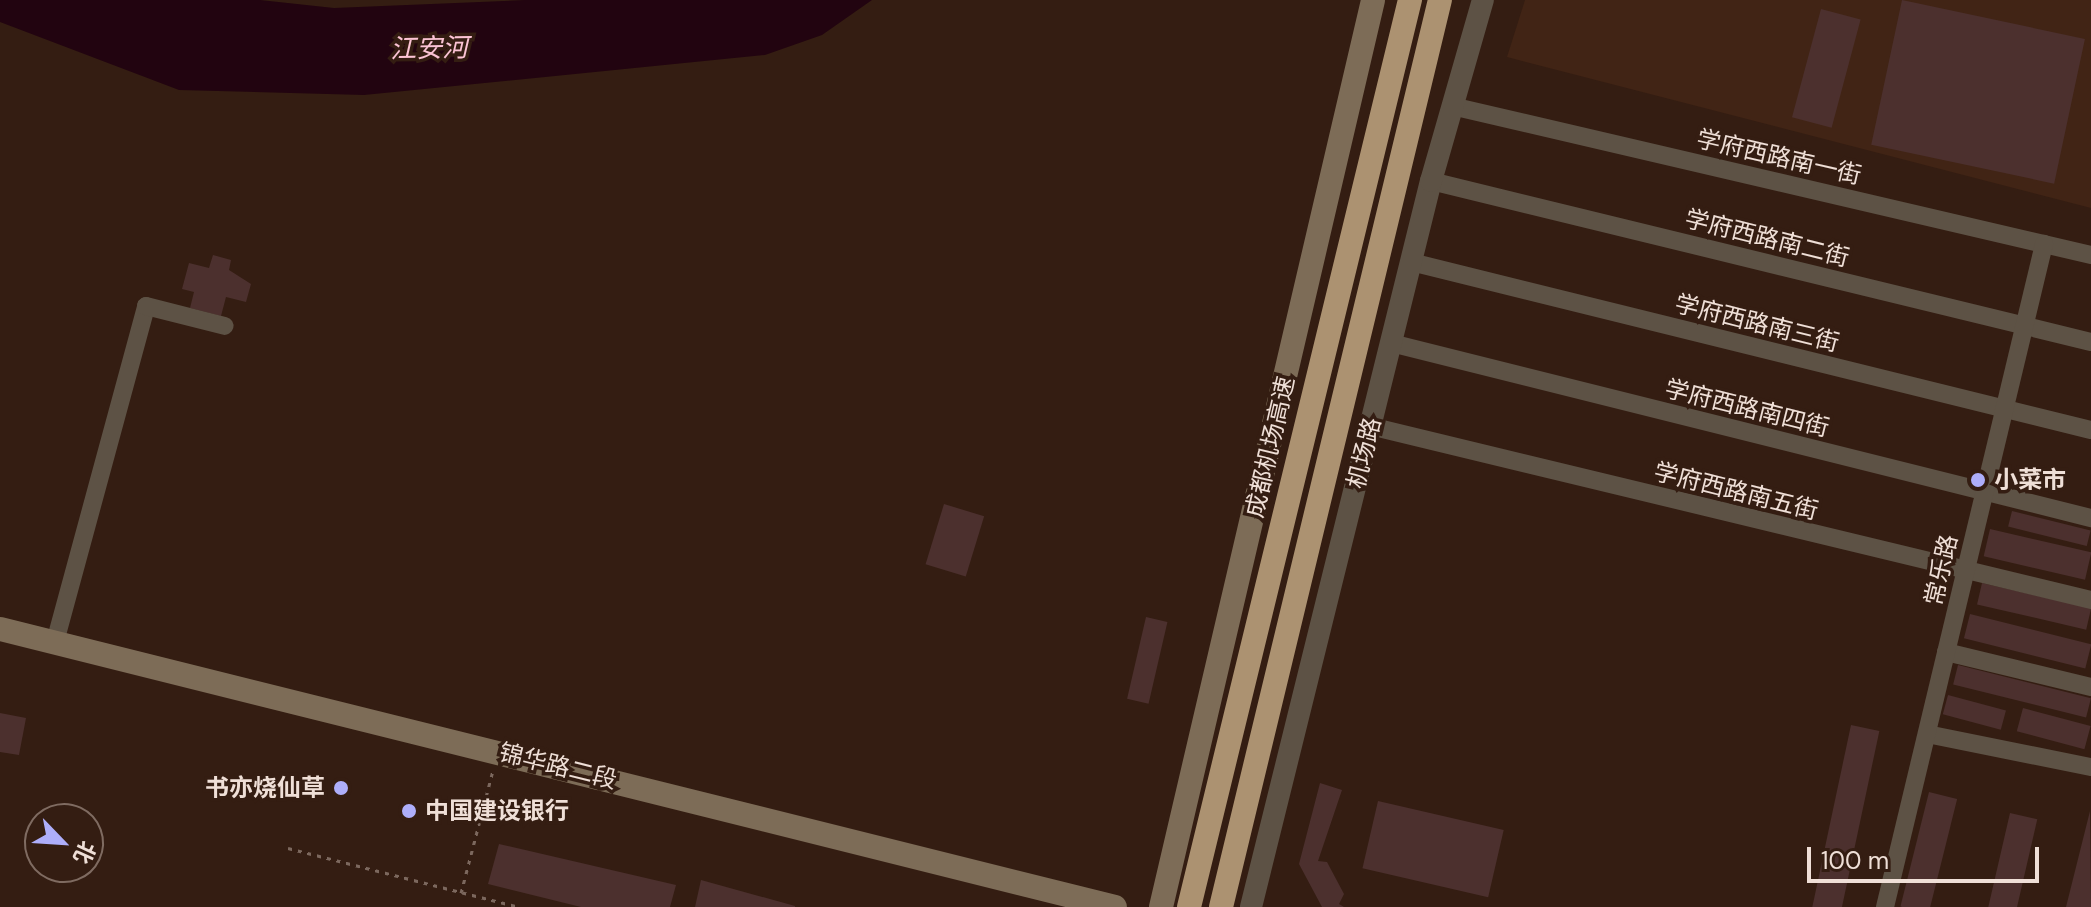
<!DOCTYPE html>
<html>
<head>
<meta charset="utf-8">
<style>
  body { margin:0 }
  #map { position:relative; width:2091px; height:907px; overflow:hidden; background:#341d12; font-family:"DM Sans","Noto Sans SC",sans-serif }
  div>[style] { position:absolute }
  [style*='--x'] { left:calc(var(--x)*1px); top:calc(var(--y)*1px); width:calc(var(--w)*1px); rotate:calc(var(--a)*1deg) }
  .built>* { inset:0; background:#412415 }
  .water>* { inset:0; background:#220410 }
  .building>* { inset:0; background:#4c302e; transform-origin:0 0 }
  .path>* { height:3px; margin-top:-1.5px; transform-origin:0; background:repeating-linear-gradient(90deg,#7c685e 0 4px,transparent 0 10px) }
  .minor>* { height:18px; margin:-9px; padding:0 9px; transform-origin:9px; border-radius:9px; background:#5d5245 }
  .tertiary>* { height:22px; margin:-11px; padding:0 11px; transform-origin:11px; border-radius:11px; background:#5d5245 }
  .secondary>* { height:24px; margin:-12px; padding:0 12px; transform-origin:12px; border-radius:12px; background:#7d6c57 }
  .motorway>* { height:24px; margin:-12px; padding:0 12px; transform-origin:12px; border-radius:12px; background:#ac9271 }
  .dots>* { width:22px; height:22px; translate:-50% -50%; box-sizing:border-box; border:4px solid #341d12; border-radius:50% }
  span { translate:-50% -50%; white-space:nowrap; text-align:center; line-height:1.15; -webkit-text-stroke:7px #341d12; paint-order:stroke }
  .street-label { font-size:24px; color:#efdfd7 }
  .poi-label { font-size:24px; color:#efdfd7; font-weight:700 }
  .left { translate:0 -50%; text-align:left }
  .right { translate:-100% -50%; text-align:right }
  .water-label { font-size:26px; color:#fcc4d5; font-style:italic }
  .north { position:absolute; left:24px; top:803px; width:80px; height:80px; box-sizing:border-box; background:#341d12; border:2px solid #7f6b61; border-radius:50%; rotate:115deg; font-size:22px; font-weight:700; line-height:32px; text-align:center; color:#efdfd7 }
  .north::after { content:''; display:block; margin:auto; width:28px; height:36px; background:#aeaefa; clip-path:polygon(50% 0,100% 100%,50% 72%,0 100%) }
  .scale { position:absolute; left:1807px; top:847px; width:232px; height:36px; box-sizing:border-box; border:4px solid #efdfd7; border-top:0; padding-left:10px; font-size:24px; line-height:28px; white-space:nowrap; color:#efdfd7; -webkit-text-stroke:6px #341d12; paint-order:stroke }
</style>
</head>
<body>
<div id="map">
  <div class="built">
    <i style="clip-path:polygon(1525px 0,2091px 0,2091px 208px,1507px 57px)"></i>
  </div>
  <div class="water">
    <i style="clip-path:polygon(0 0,260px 0,334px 8px,525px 0,872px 0,822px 35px,765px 55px,364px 95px,179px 90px,0 22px)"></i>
  </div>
  <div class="building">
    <i style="left:1902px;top:0;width:187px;height:148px;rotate:12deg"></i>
    <i style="left:1821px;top:9px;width:41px;height:112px;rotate:15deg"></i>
    <i style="clip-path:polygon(213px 255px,231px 260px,229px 270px,251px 284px,246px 302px,226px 297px,221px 316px,190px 308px,194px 292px,182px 289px,189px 263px,209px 268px)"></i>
    <i style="left:944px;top:504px;width:42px;height:63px;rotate:17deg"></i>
    <i style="left:2012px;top:511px;width:81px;height:16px;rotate:14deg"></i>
    <i style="left:1990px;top:529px;width:104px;height:28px;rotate:13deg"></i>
    <i style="left:1982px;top:583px;width:112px;height:22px;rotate:13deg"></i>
    <i style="left:1970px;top:614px;width:125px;height:25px;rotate:14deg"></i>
    <i style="left:1146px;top:617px;width:22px;height:84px;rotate:13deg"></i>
    <i style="left:1958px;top:665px;width:137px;height:20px;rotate:14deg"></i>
    <i style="left:1948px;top:695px;width:60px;height:20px;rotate:15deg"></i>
    <i style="left:2023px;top:708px;width:70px;height:24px;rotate:15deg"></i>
    <i style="clip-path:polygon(0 713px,26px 718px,19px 755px,0 752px)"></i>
    <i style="left:1851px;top:725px;width:29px;height:187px;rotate:12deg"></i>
    <i style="clip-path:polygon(1320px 783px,1342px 790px,1318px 861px,1327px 862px,1344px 894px,1339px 904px,1344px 907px,1322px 907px,1299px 864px)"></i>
    <i style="left:1929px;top:792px;width:29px;height:118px;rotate:14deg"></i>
    <i style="left:1378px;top:801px;width:129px;height:69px;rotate:13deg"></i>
    <i style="clip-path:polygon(2090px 811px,2091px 907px,2066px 907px)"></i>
    <i style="left:2010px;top:813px;width:28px;height:97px;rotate:13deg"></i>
    <i style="clip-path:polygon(499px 844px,676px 885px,670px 907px,581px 907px,488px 884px)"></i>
    <i style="clip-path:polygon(701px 880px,795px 906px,795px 907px,695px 907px)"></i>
  </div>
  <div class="path">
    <i style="--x:288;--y:848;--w:238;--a:14.3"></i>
    <i style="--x:461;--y:893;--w:127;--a:-75.4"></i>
  </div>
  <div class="minor">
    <i style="--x:1456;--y:107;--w:652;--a:13.12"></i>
    <i style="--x:1431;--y:181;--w:679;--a:13.71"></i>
    <i style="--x:1411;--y:262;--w:700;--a:13.88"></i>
    <i style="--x:1391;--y:343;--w:722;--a:14.04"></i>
    <i style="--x:1370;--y:426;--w:742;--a:13.57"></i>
    <i style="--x:55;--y:642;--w:348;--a:-74.8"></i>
    <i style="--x:146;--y:306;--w:81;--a:14.2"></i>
    <i style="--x:1946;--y:652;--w:149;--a:13.6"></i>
    <i style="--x:1927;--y:734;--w:167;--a:11.4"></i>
    <i style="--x:1885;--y:907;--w:682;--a:-76.51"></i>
  </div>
  <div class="tertiary">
    <i style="--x:1251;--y:907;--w:748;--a:-76.08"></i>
    <i style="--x:1431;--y:181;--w:188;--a:-74"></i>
  </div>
  <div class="secondary">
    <i style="--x:0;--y:629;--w:1149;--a:14"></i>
    <i style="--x:1161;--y:907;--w:931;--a:-76.84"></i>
  </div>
  <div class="motorway">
    <i style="--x:1189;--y:907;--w:934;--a:-76.31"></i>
    <i style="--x:1221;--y:907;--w:933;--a:-76.43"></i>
  </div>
  <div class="dots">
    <i style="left:1978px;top:480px;background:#aeaefa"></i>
    <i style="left:341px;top:788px;background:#aeaefa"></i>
    <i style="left:409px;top:811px;background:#aeaefa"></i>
  </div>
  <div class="street-label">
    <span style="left:1779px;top:157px;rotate:13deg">学府西路南一街</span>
    <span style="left:1767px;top:238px;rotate:14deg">学府西路南二街</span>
    <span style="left:1757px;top:323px;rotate:14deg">学府西路南三街</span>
    <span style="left:1747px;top:408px;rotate:14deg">学府西路南四街</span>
    <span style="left:1270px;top:447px;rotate:-77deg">成都机场高速</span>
    <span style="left:1364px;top:453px;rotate:-76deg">机场路</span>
    <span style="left:1736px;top:491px;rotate:14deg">学府西路南五街</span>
    <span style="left:1941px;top:570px;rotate:-77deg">常乐路</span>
    <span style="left:558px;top:766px;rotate:14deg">锦华路二段</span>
  </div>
  <div class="poi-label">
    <span class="left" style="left:1994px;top:480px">小菜市</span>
    <span class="right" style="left:325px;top:788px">书亦烧仙草</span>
    <span class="left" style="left:425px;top:811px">中国建设银行</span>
  </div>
  <div class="water-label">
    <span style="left:429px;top:49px;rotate:-1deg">江安河</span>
  </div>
  <div class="north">北</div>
  <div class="scale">100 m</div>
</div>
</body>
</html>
